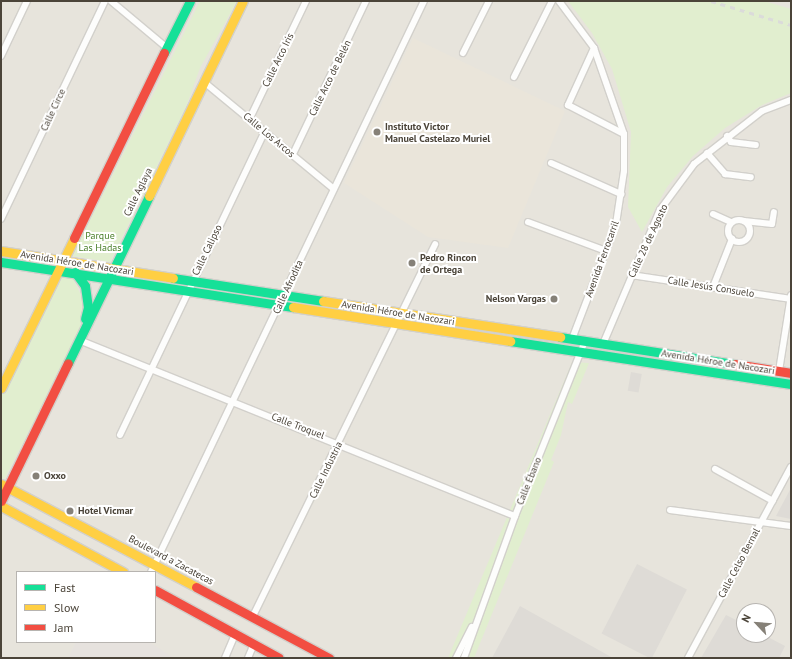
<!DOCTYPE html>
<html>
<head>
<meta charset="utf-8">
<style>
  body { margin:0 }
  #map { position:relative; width:792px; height:659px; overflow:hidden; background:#f4f2ee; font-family:"PT Sans",sans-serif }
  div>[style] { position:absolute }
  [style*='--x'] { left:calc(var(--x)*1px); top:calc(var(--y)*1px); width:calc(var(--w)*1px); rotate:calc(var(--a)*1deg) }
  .residential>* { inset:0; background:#e7e4dc }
  .industrial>* { inset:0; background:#e6e2de }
  .education>* { inset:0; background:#eae5da }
  .green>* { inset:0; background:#e1eecf }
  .building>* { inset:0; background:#dedbd6; transform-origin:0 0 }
  .roads { filter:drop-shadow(1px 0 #d2d0cb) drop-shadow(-1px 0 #d2d0cb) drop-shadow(0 1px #d2d0cb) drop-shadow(0 -1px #d2d0cb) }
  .street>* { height:6px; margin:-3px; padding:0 3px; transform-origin:3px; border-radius:3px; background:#fdfdfc }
  .street>.ring { margin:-3px; padding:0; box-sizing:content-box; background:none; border:6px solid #fdfdfc; border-radius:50% }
  .fast>* { height:9px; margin:-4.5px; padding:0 4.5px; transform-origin:4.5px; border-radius:4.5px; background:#16e098 }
  .slow>* { height:9px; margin:-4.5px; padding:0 4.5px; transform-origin:4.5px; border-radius:4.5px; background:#ffcf43 }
  .jam>* { height:9px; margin:-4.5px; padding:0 4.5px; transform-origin:4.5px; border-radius:4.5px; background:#f24e42 }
  .rail>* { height:2.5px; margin-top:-1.25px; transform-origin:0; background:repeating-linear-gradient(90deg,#dbdbda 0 5px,transparent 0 10px) }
  .dots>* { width:11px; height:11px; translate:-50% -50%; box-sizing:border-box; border:2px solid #fff; border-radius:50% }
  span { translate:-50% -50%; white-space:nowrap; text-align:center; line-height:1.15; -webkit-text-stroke:4px #fff; paint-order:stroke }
  .street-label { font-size:10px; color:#4b4439 }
  .poi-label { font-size:10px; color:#4b4439; font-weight:700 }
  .left { translate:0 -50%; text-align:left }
  .right { translate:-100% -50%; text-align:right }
  .park-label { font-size:10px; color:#4a7f2a }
  .frame { position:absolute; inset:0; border:2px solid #4b4439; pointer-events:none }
  .legend { position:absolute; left:16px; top:571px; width:140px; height:72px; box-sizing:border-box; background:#fff; border:1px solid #b7b4b0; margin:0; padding:5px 7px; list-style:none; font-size:12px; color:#4b4439 }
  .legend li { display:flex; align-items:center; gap:8px; height:20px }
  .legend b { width:20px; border:1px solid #b7b4b0 }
  .north { position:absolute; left:736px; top:603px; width:40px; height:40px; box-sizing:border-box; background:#fff; border:1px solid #b7b4b0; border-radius:50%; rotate:296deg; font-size:11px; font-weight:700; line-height:16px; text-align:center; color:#4b4439 }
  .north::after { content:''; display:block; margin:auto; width:14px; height:18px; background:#868178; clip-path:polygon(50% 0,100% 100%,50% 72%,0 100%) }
</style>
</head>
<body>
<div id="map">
  <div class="residential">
    <i style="clip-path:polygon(evenodd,1px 1px,791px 1px,791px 658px,1px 658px,1px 1px,17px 572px,155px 572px,155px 642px,17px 642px,17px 572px,1px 1px,744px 611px,768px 611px,768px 635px,744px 635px,744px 611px)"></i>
  </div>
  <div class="industrial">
    <i style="clip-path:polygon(76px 642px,149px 642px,174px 658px,68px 658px)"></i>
  </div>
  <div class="education">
    <i style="clip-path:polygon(413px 38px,565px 111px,508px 248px,428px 237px,344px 183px)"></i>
  </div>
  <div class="green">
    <i style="clip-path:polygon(200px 1px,237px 1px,200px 68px,186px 107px,110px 262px,72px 256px)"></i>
    <i style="clip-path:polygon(568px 1px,764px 1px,791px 9px,791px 93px,762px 105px,725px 128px,693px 156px,667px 187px,642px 232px,628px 207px,631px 132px,612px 69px,592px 33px)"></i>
    <i style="clip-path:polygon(61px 274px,71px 275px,81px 295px,83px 307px,79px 333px,1px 486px,1px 396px)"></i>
    <i style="clip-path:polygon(572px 362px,589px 363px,572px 404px,568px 402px,561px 435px,551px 460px,554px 462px,474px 658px,448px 658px)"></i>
  </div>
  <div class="building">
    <i style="left:631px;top:372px;width:11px;height:19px;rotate:10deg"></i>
    <i style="clip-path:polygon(791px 488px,791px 519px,776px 516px)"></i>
    <i style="left:637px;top:564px;width:56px;height:78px;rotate:27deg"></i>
    <i style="clip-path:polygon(520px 606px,613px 658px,492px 658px)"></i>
    <i style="clip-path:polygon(726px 615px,744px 624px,744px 635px,764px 635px,785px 646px,779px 658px,701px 658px)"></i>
  </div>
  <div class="roads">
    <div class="street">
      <i style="--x:111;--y:1;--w:72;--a:39.9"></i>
      <i style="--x:559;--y:1;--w:59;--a:53.3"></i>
      <i style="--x:594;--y:48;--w:91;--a:70.8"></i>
      <i style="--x:624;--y:134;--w:37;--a:90"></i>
      <i style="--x:624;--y:171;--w:54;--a:98.6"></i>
      <i style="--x:616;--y:224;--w:123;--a:110.9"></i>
      <i style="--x:594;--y:48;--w:63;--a:114.5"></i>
      <i style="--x:568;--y:105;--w:63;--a:27.4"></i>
      <i style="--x:463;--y:53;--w:58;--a:-63.4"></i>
      <i style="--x:1;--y:56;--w:61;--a:-64.7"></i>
      <i style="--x:514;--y:77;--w:85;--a:-63.4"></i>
      <i style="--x:204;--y:82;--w:168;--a:39.5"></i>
      <i style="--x:250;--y:118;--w:130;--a:-64.4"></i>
      <i style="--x:727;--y:136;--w:7;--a:56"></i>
      <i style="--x:731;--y:142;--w:25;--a:7"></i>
      <i style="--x:707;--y:153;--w:28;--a:49"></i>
      <i style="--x:725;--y:174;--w:26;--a:7"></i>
      <i style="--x:293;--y:154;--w:170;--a:-64.5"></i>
      <i style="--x:551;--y:163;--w:77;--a:23.9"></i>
      <i style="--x:713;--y:214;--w:20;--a:24"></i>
      <i style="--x:1;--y:219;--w:242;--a:-64.5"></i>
      <i class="ring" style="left:728px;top:220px;width:16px;height:16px"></i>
      <i style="--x:744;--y:221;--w:28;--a:6"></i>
      <i style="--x:772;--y:224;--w:12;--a:-81"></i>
      <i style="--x:528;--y:222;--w:83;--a:20.4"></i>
      <i style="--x:631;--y:275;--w:162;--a:8.5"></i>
      <i style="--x:713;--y:287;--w:52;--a:-68.4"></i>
      <i style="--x:79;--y:340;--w:470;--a:22"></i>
      <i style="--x:603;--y:344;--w:146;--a:-67"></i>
      <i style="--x:660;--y:210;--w:57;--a:-53.5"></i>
      <i style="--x:694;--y:164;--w:86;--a:-37.9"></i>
      <i style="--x:762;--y:111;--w:31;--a:-21"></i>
      <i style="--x:779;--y:371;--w:77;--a:-81"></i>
      <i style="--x:120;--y:435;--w:337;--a:-64.5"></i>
      <i style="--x:715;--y:469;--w:66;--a:28.9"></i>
      <i style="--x:670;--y:510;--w:122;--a:7.5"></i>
      <i style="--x:151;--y:572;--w:633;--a:-64.45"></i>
      <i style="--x:253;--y:616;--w:414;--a:-63.9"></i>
      <i style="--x:225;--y:658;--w:26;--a:-67"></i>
      <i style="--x:248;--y:658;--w:15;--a:-67"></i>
      <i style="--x:456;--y:658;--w:35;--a:-63"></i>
      <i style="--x:464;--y:658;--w:151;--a:-70.2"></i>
      <i style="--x:515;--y:516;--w:188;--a:-68.2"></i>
      <i style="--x:688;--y:658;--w:217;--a:-61.7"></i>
    </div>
    <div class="fast">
      <i style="--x:164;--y:53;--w:58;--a:-63.4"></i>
      <i style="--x:1;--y:262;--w:295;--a:8.8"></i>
      <i style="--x:75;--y:272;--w:17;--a:54"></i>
      <i style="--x:85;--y:286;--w:21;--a:82"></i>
      <i style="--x:88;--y:307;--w:12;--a:104"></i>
      <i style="--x:173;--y:278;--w:152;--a:8.7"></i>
      <i style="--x:560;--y:337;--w:177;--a:8.8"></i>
      <i style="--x:510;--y:341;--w:284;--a:8.7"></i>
      <i style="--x:68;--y:363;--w:186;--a:-64.1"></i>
    </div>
    <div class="slow">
      <i style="--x:149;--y:196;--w:216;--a:-64.3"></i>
      <i style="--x:1;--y:251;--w:174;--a:8.9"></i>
      <i style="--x:323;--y:301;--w:240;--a:8.6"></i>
      <i style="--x:293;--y:307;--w:220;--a:8.9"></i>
      <i style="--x:1;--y:388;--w:167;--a:-64"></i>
      <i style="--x:1;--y:484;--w:221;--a:27.8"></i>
      <i style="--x:1;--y:506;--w:139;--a:28.4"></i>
    </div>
    <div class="jam">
      <i style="--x:74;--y:238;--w:206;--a:-64.1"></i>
      <i style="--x:735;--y:364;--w:57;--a:9.1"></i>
      <i style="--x:1;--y:501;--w:153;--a:-64.1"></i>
      <i style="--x:196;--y:587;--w:151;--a:28.1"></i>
      <i style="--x:155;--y:590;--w:141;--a:28.7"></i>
    </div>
  </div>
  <div class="rail">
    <i style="--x:711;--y:1;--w:84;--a:16.7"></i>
  </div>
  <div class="dots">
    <i style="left:377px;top:132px;background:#868178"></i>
    <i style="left:412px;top:263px;background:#868178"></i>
    <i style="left:554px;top:299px;background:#868178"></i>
    <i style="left:36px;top:476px;background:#868178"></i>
    <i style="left:70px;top:511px;background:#868178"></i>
  </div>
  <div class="street-label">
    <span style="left:278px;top:60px;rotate:-64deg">Calle Arco Iris</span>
    <span style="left:330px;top:78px;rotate:-64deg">Calle Arco de Belén</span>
    <span style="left:53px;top:110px;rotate:-65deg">Calle Circe</span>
    <span style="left:269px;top:135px;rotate:40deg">Calle Los Arcos</span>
    <span style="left:138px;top:192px;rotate:-64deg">Calle Aglaya</span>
    <span style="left:648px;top:241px;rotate:-65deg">Calle 28 de Agosto</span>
    <span style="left:207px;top:250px;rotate:-64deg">Calle Calipso</span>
    <span style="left:602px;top:259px;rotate:-70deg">Avenida Ferrocarril</span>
    <span style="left:77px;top:263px;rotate:9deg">Avenida Héroe de Nacozari</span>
    <span style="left:288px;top:287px;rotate:-65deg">Calle Afrodita</span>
    <span style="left:711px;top:287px;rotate:9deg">Calle Jesús Consuelo</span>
    <span style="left:398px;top:313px;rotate:9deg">Avenida Héroe de Nacozari</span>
    <span style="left:718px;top:362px;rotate:9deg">Avenida Héroe de Nacozari</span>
    <span style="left:298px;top:426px;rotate:21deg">Calle Troquel</span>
    <span style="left:326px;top:470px;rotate:-64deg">Calle Industria</span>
    <span style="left:529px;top:481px;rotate:-68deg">Calle Ébano</span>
    <span style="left:171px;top:560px;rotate:28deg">Boulevard a Zacatecas</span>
    <span style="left:739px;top:563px;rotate:-62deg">Calle Celso Bernal</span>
  </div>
  <div class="poi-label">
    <span class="left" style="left:385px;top:132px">Instituto Victor<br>Manuel Castelazo Muriel</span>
    <span class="left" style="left:420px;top:263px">Pedro Rincon<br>de Ortega</span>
    <span class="right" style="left:546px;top:299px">Nelson Vargas</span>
    <span class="left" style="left:44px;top:476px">Oxxo</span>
    <span class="left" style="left:78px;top:511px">Hotel Vicmar</span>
  </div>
  <div class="park-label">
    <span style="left:100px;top:241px">Parque<br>Las Hadas</span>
  </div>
  <div class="frame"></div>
  <ul class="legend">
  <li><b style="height:5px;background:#16e098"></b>Fast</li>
  <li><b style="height:5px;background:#ffcf43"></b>Slow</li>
  <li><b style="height:5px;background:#f24e42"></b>Jam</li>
  </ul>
  <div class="north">N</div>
</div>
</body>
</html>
